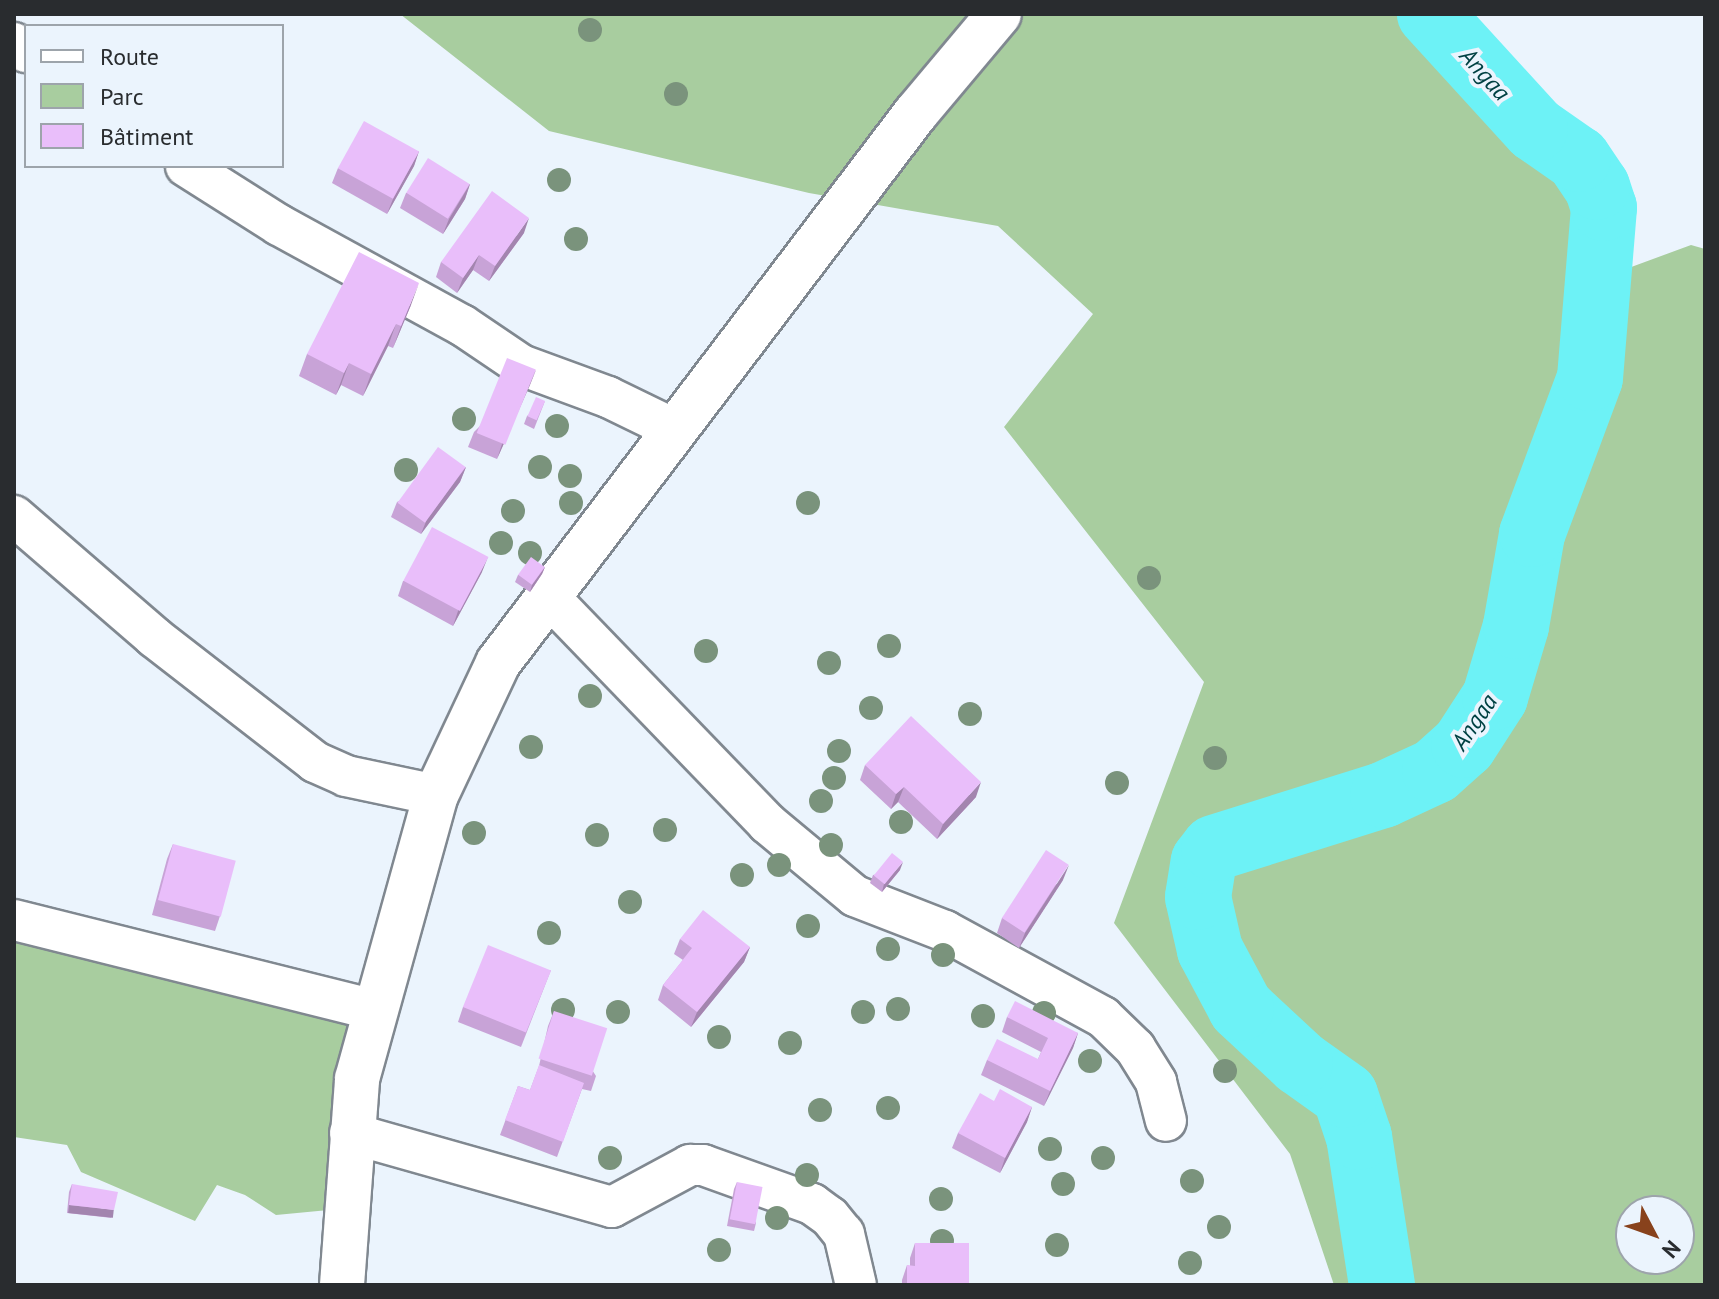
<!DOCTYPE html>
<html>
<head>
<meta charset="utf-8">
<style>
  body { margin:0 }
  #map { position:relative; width:1719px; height:1299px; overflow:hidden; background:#ebf4fd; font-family:"PT Sans",sans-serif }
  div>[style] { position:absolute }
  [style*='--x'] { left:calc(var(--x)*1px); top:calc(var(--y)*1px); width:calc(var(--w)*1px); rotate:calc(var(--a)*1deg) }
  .green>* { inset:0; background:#a8cd9f }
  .river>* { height:66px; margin:-33px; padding:0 33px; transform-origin:33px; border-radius:33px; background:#6df2f6 }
  .roads { filter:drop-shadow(2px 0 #808890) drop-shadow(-2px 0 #808890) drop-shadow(0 2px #808890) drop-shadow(0 -2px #808890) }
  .minor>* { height:40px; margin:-20px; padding:0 20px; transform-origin:20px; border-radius:20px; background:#fff }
  .tertiary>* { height:44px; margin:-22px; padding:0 22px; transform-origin:22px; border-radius:22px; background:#fff }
  .trees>* { width:24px; height:24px; margin:-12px; border-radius:50%; background:#7a937c }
  .wall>* { inset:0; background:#c8a3d7 }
  .shaded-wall>* { inset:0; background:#a385af; transform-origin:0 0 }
  .building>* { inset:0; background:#e9befa; transform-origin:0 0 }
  span { translate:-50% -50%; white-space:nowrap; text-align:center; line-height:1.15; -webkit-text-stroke:8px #ebf4fd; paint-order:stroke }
  .water-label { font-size:24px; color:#004143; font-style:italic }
  .frame { position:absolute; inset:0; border:16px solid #292c2f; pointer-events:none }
  .legend { position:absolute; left:24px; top:24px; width:260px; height:144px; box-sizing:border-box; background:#ebf4fd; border:2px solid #9da4ab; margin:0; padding:10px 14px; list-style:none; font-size:24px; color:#292c2f }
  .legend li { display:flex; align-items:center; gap:16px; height:40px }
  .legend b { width:40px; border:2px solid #9da4ab }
  .north { position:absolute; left:1615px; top:1195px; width:80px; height:80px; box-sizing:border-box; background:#ebf4fd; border:2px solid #9da4ab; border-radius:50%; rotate:131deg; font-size:22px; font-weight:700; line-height:32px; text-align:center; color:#292c2f }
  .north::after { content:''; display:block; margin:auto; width:28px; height:36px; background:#88421c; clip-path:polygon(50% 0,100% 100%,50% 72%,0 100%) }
</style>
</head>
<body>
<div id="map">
  <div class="green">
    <i style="clip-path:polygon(evenodd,400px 14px,1430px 14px,1535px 129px,1578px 159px,1597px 187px,1604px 208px,1596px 280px,1691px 245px,1705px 249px,1705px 1285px,1334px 1285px,1290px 1154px,1114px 923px,1204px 682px,1004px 427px,1093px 314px,998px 226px,809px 193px,549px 131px,400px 14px,1631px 1211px,1679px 1211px,1679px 1259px,1631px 1259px,1631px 1211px)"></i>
    <i style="clip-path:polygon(14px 915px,370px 1000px,339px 1209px,276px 1215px,245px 1195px,217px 1185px,195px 1221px,81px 1172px,67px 1145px,14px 1137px)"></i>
  </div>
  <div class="river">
    <i style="--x:1382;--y:1285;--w:150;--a:-98.8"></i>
    <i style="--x:1359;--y:1137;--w:44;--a:-108.4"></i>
    <i style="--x:1345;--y:1095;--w:55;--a:-144.6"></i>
    <i style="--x:1300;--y:1063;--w:81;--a:-137"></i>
    <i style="--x:1241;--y:1008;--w:66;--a:-118.1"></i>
    <i style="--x:1210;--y:950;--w:54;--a:-102.8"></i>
    <i style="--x:1198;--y:897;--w:36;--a:-81"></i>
    <i style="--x:1204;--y:861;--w:16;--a:-52"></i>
    <i style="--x:1214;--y:848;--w:177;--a:-17.4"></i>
    <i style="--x:1383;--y:795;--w:57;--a:-24.8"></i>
    <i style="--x:1435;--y:771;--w:39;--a:-42"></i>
    <i style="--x:1464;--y:745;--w:57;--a:-57.1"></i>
    <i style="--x:1495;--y:697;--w:74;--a:-73.5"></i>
    <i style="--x:1516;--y:626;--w:93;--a:-80.1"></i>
    <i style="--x:1532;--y:534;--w:166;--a:-69.6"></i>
    <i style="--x:1590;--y:378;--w:171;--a:-85.3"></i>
    <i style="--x:1604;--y:208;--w:22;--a:-108"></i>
    <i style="--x:1597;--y:187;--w:34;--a:-124"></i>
    <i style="--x:1578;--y:159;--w:52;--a:-145.1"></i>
    <i style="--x:1535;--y:129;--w:156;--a:-132.4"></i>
  </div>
  <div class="roads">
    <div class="minor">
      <i style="--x:14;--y:43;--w:15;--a:37"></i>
      <i style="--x:186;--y:166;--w:110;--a:32.4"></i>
      <i style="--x:279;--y:225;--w:209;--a:28.7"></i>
      <i style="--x:462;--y:325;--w:71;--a:34.1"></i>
      <i style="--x:521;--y:365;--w:93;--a:20.2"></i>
      <i style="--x:608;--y:397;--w:76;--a:25.9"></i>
      <i style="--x:14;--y:516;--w:185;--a:40.8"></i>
      <i style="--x:154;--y:637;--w:204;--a:37.8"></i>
      <i style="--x:315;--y:762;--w:34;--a:24"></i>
      <i style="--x:346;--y:776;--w:92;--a:11.9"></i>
      <i style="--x:547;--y:595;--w:317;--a:46"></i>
      <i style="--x:767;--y:823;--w:114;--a:39.7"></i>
      <i style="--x:855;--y:896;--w:97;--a:21.3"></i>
      <i style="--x:945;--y:931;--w:180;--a:28.6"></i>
      <i style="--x:1103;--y:1017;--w:45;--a:44.1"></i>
      <i style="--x:1135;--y:1048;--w:40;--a:58"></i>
      <i style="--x:1156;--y:1082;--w:40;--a:75.6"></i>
      <i style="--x:14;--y:920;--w:373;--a:14"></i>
      <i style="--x:350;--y:1133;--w:272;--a:15.8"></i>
      <i style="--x:612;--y:1207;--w:89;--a:-28.3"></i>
      <i style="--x:690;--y:1165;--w:13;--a:0"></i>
      <i style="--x:703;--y:1165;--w:116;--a:19.7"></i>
      <i style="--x:812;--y:1204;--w:22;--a:36"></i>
      <i style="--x:830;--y:1217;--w:22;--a:51"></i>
      <i style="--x:844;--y:1234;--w:52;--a:76.8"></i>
    </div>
    <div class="tertiary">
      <i style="--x:342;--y:1285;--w:207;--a:-85.8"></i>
      <i style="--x:357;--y:1079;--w:295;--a:-74.5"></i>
      <i style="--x:436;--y:795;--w:146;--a:-64.8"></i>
      <i style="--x:498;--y:663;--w:691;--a:-52.77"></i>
      <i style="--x:916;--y:113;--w:129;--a:-50"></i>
    </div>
  </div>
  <div class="trees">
    <i style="left:590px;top:30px"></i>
    <i style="left:676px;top:94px"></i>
    <i style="left:559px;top:180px"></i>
    <i style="left:576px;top:239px"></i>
    <i style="left:464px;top:419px"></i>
    <i style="left:557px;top:426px"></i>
    <i style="left:540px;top:467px"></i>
    <i style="left:406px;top:470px"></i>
    <i style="left:570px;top:476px"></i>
    <i style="left:571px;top:503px"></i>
    <i style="left:808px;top:503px"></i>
    <i style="left:513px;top:511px"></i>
    <i style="left:501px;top:543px"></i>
    <i style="left:530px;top:553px"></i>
    <i style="left:1149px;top:578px"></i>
    <i style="left:889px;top:646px"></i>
    <i style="left:706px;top:651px"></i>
    <i style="left:829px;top:663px"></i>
    <i style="left:590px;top:696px"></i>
    <i style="left:871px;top:708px"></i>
    <i style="left:970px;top:714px"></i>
    <i style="left:531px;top:747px"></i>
    <i style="left:839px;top:751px"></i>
    <i style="left:1215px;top:758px"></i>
    <i style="left:834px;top:778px"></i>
    <i style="left:1117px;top:783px"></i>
    <i style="left:821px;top:801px"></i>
    <i style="left:901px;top:822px"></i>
    <i style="left:665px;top:830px"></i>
    <i style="left:474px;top:833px"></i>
    <i style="left:597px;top:835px"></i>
    <i style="left:831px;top:845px"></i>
    <i style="left:779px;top:865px"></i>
    <i style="left:742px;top:875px"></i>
    <i style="left:630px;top:902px"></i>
    <i style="left:808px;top:926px"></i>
    <i style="left:549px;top:933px"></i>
    <i style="left:888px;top:949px"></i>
    <i style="left:943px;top:955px"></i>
    <i style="left:898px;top:1009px"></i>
    <i style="left:563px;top:1010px"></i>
    <i style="left:618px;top:1012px"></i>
    <i style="left:863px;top:1012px"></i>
    <i style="left:1044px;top:1013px"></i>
    <i style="left:983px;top:1016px"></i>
    <i style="left:719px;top:1037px"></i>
    <i style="left:790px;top:1043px"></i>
    <i style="left:1090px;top:1061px"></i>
    <i style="left:1225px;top:1071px"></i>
    <i style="left:888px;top:1108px"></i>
    <i style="left:820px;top:1110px"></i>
    <i style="left:1050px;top:1149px"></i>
    <i style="left:610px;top:1158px"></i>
    <i style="left:1103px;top:1158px"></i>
    <i style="left:807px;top:1175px"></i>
    <i style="left:1192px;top:1181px"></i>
    <i style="left:1063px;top:1184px"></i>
    <i style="left:941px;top:1199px"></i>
    <i style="left:777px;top:1218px"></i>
    <i style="left:1219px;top:1227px"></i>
    <i style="left:942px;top:1241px"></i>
    <i style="left:1057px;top:1245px"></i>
    <i style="left:719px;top:1250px"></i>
    <i style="left:1190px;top:1263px"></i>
  </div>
  <div class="wall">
    <i style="clip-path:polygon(419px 151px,414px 166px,387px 214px,332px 183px,338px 168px)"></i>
    <i style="clip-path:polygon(470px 184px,465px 199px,443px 234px,400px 208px,406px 193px)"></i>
    <i style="clip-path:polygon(524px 233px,489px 281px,473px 270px,457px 293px,436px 277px,441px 262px)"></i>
    <i style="clip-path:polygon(411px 305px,393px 348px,388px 346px,363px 396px,341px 385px,336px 395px,299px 376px,307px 354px)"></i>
    <i style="clip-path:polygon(536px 370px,497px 459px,468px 447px,474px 432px)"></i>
    <i style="clip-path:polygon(545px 401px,534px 429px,524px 424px,527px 416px)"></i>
    <i style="clip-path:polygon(466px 467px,460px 482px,421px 534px,391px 517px,397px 502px)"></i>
    <i style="clip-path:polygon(545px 567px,542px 574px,530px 592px,515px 582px,518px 575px)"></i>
    <i style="clip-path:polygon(482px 572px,453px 626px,398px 596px,403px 581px)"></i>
    <i style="clip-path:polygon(865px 765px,976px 797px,937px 839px,898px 802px,891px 809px,860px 780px)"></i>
    <i style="clip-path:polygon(173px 844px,220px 916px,215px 931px,152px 915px,167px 859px)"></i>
    <i style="clip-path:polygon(900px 870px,882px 892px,870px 883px,873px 875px)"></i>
    <i style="clip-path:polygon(1063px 880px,1019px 948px,997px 933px,1002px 918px)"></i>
    <i style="clip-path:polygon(680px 939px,750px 947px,744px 962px,691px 1027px,658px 1000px,663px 985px,683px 960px,674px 954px)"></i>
    <i style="clip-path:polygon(551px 970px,521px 1047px,458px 1022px,463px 1007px)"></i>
    <i style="clip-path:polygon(554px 1011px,596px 1076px,591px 1091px,582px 1089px,557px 1157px,500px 1135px,518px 1086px,530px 1090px,539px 1066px,548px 1026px)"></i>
    <i style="clip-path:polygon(1007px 1017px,1078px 1033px,1073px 1048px,1044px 1106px,981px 1075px,987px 1060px,1038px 1059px,1041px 1052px,1002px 1032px)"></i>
    <i style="clip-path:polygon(994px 1101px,1032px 1107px,1027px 1122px,1000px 1173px,952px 1148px,958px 1133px)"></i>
    <i style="clip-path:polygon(737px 1182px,756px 1223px,754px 1231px,727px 1226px,734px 1189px)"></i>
    <i style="clip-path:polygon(72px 1184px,112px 1218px,67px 1213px,69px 1192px)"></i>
    <i style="clip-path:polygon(915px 1243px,969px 1285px,902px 1285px,902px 1280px,907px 1265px,910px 1266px,910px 1258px)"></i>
  </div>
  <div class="shaded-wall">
    <i style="clip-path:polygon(419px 151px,414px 166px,387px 214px,393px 199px)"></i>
    <i style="clip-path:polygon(470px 184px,465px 199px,443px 234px,449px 219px)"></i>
    <i style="clip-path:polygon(529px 218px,524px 233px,489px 281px,495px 266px)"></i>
    <i style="clip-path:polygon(479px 255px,473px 270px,457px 293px,463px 278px)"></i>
    <i style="clip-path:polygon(419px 283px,411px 305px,393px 348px,401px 326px)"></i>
    <i style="clip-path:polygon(396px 324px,388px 346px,363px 396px,371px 374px)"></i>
    <i style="clip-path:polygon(349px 363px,341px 385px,336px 395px,344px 373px)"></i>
    <i style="clip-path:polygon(536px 370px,530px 385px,497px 459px,502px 444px)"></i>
    <i style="clip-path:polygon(466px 467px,460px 482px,421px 534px,427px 519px)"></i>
    <i style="clip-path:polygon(488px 557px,482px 572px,453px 626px,458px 611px)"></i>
    <i style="clip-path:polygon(545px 567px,542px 574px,530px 592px,532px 585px)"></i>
    <i style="clip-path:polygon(981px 782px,976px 797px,937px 839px,943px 824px)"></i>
    <i style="clip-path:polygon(904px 787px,898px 802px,891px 809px,896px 794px)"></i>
    <i style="clip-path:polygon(903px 862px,900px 870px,882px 892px,884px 884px)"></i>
    <i style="clip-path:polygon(1069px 865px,1063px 880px,1019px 948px,1025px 933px)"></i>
    <i style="clip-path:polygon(750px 947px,744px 962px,691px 1027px,697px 1012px)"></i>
    <i style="clip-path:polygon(1078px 1033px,1073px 1048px,1044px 1106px,1050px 1091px)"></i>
    <i style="clip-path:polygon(1032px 1107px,1027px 1122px,1000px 1173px,1005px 1158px)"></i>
    <i style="left:69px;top:1205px;width:45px;height:8px;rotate:6deg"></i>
  </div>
  <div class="building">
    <i style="left:364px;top:121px;width:63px;height:54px;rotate:29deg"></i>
    <i style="left:428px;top:158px;width:49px;height:41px;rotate:32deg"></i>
    <i style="clip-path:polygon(492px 191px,529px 218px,495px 266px,479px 255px,463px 278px,441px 262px)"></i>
    <i style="clip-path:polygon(359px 252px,419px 283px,401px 326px,396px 324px,371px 374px,349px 363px,344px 373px,307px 354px)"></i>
    <i style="left:507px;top:358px;width:31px;height:81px;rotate:22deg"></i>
    <i style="left:536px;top:397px;width:10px;height:21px;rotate:24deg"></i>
    <i style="left:438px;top:447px;width:34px;height:69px;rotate:36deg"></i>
    <i style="left:432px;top:527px;width:64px;height:61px;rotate:28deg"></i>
    <i style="left:531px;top:557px;width:17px;height:22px;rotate:36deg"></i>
    <i style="clip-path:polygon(911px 716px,981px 782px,943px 824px,904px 787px,896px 794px,865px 765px)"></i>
    <i style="left:173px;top:844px;width:65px;height:58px;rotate:15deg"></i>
    <i style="left:1046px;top:850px;width:27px;height:81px;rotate:33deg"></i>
    <i style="left:892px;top:853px;width:14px;height:29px;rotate:39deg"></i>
    <i style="clip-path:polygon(703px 910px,750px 947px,697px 1012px,663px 985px,692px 948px,680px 939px)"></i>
    <i style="left:488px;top:945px;width:68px;height:67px;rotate:22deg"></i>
    <i style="clip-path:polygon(1015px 1001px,1078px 1033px,1050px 1091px,987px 1060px,997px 1039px,1038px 1059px,1048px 1038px,1007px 1017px)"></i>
    <i style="left:554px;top:1011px;width:56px;height:50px;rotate:18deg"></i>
    <i style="clip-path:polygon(539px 1065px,584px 1083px,563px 1142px,505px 1120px,518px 1086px,530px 1090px)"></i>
    <i style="clip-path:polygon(1000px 1089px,1032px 1107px,1005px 1158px,958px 1133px,980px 1093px,994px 1101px)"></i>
    <i style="left:737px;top:1182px;width:26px;height:38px;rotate:11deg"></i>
    <i style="clip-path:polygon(72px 1184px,118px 1192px,114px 1210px,69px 1205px)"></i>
    <i style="clip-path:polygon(915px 1243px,969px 1243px,969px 1285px,907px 1285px,907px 1265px,915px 1266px)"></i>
  </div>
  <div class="water-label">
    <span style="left:1485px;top:74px;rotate:48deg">Angaa</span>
    <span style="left:1474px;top:722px;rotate:-56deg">Angaa</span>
  </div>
  <div class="frame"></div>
  <ul class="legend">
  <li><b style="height:10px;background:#fff"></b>Route</li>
  <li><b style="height:22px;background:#a8cd9f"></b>Parc</li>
  <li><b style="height:22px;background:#e9befa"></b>Bâtiment</li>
  </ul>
  <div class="north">N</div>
</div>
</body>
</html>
